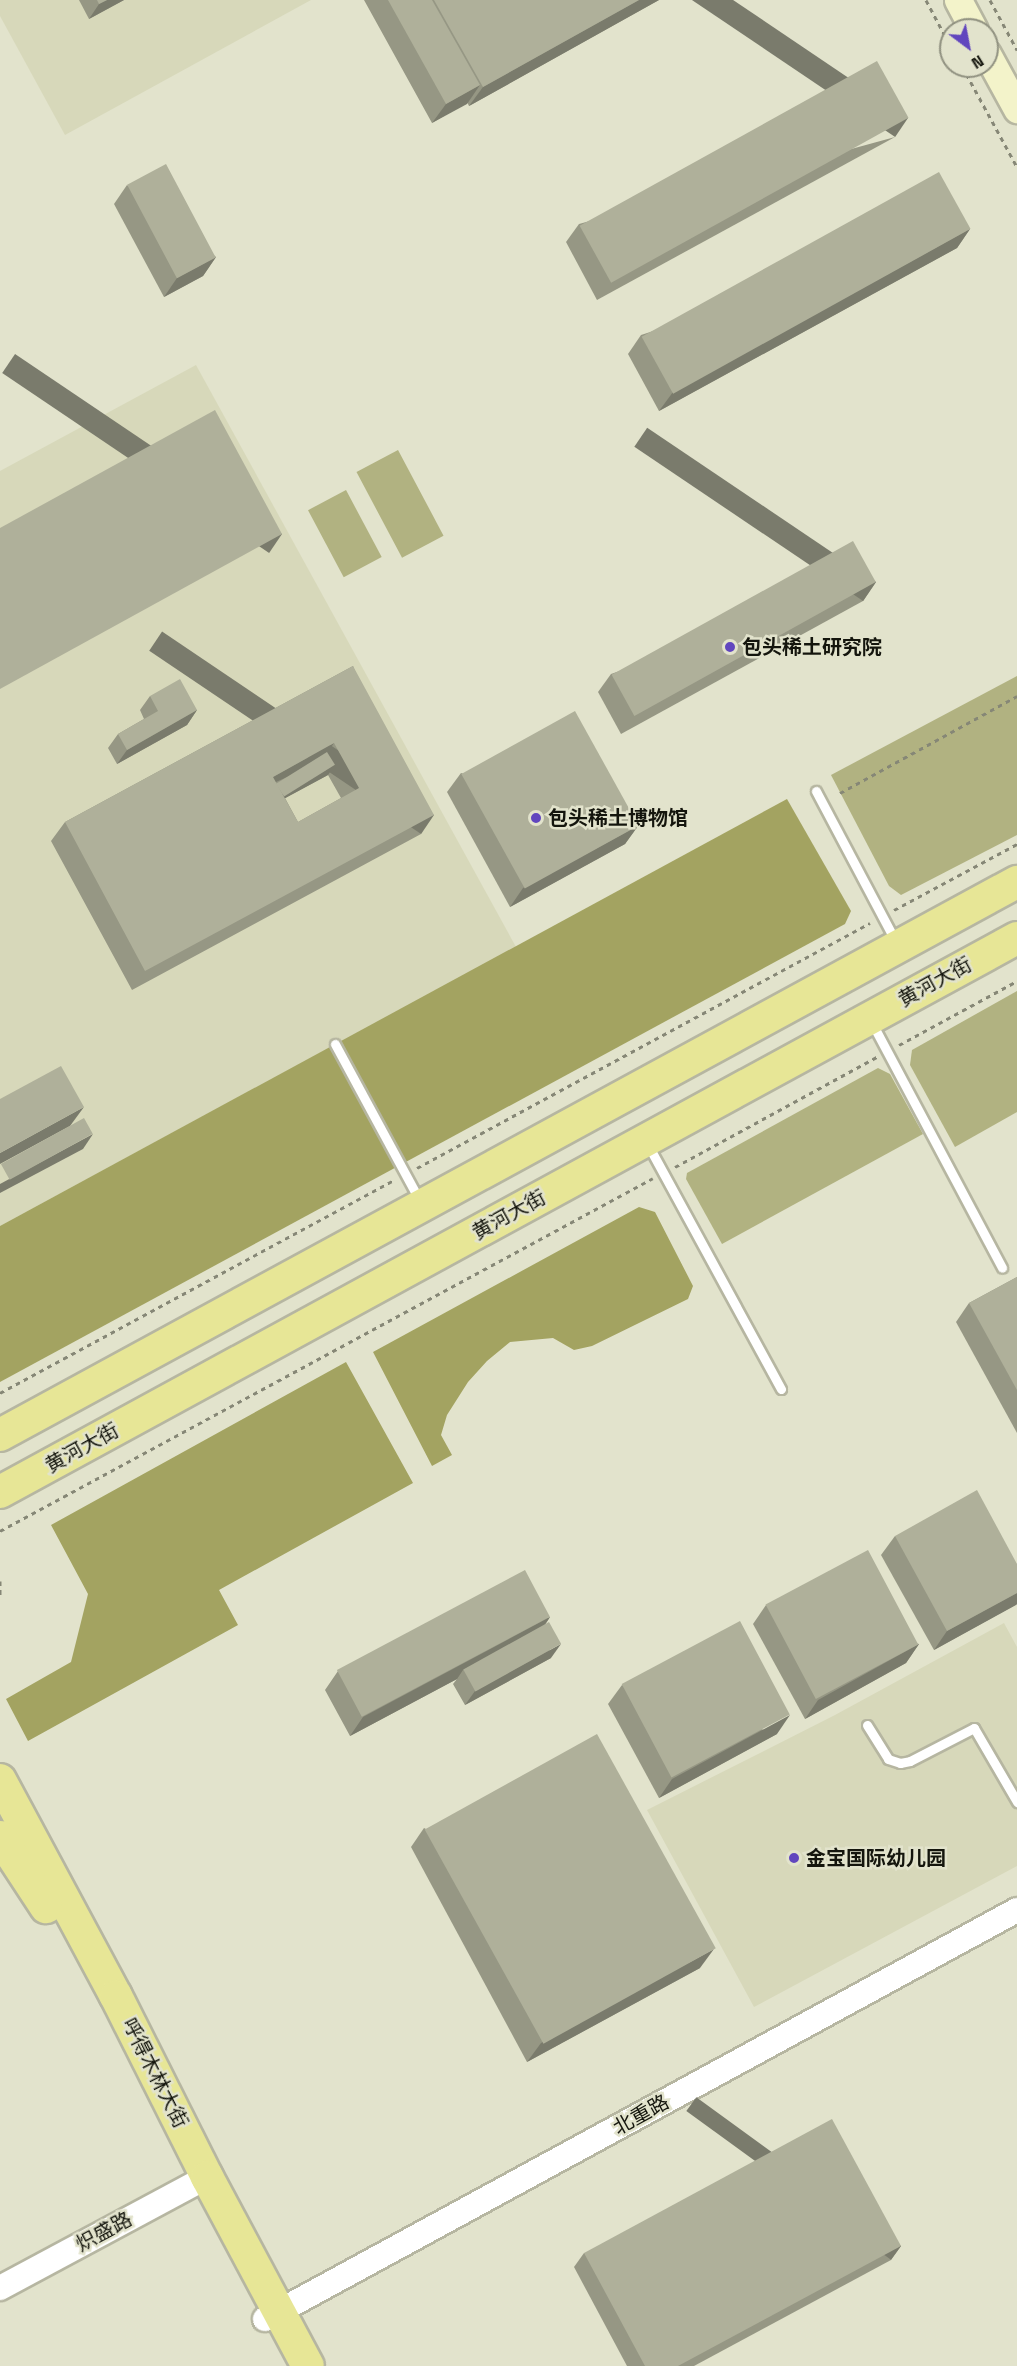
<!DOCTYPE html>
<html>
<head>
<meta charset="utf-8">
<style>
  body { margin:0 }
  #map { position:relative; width:1017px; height:2366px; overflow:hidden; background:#e2e3cc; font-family:"Space Grotesk","Noto Sans SC",sans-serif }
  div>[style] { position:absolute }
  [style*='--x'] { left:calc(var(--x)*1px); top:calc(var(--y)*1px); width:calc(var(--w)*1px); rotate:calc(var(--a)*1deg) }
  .built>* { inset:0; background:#d7d8ba }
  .green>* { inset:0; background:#b1b281; transform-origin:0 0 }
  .forest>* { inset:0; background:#a3a361 }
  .path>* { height:3px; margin-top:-1.5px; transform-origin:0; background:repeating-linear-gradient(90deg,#868776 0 4.5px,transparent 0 9px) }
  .roads { filter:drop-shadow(2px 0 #b6b6a1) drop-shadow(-2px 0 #b6b6a1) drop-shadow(0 2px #b6b6a1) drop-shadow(0 -2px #b6b6a1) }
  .service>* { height:9px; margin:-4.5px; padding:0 4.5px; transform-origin:4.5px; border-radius:4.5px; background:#fff }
  .tertiary>* { height:24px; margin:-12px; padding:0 12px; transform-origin:12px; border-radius:12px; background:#fff }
  .secondary>* { height:27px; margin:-13.5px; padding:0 13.5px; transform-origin:13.5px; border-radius:13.5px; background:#f3f3ca }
  .primary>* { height:32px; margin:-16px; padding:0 16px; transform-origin:16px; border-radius:16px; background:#e7e696 }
  .wall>* { inset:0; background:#969784 }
  .shaded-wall>* { inset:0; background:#7a7b6c; transform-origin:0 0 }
  .building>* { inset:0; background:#afb09a; transform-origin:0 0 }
  .dots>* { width:16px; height:16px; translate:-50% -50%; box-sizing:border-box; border:3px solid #e2e3cc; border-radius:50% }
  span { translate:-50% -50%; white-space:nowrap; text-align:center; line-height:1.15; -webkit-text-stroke:5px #e2e3cc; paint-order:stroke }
  .poi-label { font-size:20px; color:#14150d; font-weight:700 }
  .left { translate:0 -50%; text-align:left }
  .street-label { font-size:20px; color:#14150d }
  .north { position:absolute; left:939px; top:18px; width:60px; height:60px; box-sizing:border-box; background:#e2e3cc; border:2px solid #909180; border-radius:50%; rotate:148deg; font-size:16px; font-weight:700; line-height:24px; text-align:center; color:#14150d }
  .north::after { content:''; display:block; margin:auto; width:21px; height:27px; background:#6146be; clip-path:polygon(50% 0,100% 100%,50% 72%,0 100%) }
</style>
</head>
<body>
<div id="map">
  <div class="built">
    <i style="clip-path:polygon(0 0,311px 0,65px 135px,0 16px)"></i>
    <i style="clip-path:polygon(196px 365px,516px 947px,0 1226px,0 471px)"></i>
    <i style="clip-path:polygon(1004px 1623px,1017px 1647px,1017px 1866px,754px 2007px,647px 1810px,835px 1715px)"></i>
  </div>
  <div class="green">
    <i style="left:398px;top:450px;width:97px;height:47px;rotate:62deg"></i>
    <i style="left:346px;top:490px;width:76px;height:43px;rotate:62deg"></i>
    <i style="clip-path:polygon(1017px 676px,1017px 835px,901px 895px,889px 886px,831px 775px)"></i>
    <i style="clip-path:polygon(1017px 991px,1017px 1112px,955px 1147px,910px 1065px,912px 1050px)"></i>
    <i style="clip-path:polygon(878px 1068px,890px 1074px,923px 1134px,722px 1244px,686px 1179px,687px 1173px)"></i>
  </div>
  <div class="forest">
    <i style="clip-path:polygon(787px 799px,851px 911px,845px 924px,0 1382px,0 1226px)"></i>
    <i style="clip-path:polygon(639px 1207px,655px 1212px,693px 1286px,688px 1299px,592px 1346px,574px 1350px,553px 1338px,510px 1342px,487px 1361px,468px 1382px,447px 1415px,441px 1435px,452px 1455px,432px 1466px,373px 1352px)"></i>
    <i style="clip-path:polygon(346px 1362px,413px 1483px,219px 1590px,238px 1625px,28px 1741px,6px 1699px,71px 1662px,88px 1594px,51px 1525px)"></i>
  </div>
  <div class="path">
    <i style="--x:926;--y:0;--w:53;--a:62"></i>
    <i style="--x:990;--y:0;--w:57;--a:61.6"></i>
    <i style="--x:962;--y:66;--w:115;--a:61.4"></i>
    <i style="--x:840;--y:793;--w:202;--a:-28.7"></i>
    <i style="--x:894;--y:910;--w:140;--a:-28.2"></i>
    <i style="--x:899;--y:1045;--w:134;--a:-28.5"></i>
    <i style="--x:675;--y:1167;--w:230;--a:-28.6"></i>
    <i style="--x:417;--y:1168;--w:515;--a:-28.41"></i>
    <i style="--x:0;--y:1393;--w:449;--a:-28.4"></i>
    <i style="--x:0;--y:1531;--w:742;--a:-28.39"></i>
    <i style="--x:0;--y:1581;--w:15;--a:90"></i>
  </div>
  <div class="roads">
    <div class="service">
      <i style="--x:816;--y:791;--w:171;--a:62.1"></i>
      <i style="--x:872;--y:1023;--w:277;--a:62"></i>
      <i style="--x:335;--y:1044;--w:179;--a:61.6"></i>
      <i style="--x:648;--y:1145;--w:278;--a:61.4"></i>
      <i style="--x:867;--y:1725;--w:40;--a:58"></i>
      <i style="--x:888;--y:1759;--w:13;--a:18"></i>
      <i style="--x:900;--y:1763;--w:10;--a:-11"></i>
      <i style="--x:910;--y:1761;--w:72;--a:-27.3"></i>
      <i style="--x:974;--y:1728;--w:86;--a:59.8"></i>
    </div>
    <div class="tertiary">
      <i style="--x:0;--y:2288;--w:235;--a:-28.2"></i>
      <i style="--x:265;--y:2319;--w:856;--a:-28.54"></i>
    </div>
    <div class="secondary">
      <i style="--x:958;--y:0;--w:34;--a:62"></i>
      <i style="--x:987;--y:54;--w:63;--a:61.4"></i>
    </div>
    <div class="primary">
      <i style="--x:0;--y:1435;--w:1158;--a:-28.54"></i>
      <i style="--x:0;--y:1492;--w:1158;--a:-28.58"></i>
      <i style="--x:0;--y:1780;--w:245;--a:61.8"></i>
      <i style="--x:116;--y:1996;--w:203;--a:63.3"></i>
      <i style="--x:207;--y:2177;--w:214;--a:61.9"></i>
      <i style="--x:0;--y:1837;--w:84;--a:56.7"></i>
    </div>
  </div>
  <div class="wall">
    <i style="clip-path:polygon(79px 0,124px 0,89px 19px)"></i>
    <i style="clip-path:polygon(364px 0,659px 0,469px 106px,467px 102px,432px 123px)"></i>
    <i style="clip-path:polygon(895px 137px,597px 300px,566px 242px,579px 224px)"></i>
    <i style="clip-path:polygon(127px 185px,216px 257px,203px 276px,164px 297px,114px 204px)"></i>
    <i style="clip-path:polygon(970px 229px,957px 248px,659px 411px,628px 354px,641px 335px)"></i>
    <i style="clip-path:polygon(876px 582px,863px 601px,621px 734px,598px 692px,611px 674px)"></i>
    <i style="clip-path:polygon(evenodd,353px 666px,421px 834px,132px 990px,51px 841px,65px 822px,353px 666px,328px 775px,341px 798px,298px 822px,285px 798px,328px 775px)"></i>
    <i style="clip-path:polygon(150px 696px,197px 710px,187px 725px,117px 764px,108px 748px,118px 734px,144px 719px,140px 710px)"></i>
    <i style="clip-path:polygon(461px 773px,638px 826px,625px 844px,510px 907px,447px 792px)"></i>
    <i style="clip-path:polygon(1017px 1277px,1017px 1433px,956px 1322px,969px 1303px)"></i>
    <i style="clip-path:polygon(895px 1536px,1017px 1564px,1017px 1604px,934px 1650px,881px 1555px)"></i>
    <i style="clip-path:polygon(766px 1605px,919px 1644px,906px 1663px,805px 1719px,753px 1624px)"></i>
    <i style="clip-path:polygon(550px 1617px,545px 1625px,551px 1658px,465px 1705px,453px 1684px,457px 1679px,350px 1736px,325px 1690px,338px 1671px)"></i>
    <i style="clip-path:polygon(622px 1685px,777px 1734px,659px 1798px,608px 1704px)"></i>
    <i style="clip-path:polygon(424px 1828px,700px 1968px,527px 2062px,411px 1847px)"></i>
    <i style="clip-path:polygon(901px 2246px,891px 2260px,694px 2366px,627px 2366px,574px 2267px,584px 2253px)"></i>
  </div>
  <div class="shaded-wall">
    <i style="clip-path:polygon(107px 0,124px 0,89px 19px,99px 4px)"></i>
    <i style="clip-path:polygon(639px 0,659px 0,469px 106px,483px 87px)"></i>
    <i style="clip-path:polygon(480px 85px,467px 104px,432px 123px,446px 104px)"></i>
    <i style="left:908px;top:118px;width:23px;height:340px;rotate:124deg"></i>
    <i style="clip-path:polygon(970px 229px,957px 248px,659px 411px,673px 392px)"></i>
    <i style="clip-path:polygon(216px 257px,203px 276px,164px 297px,177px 278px)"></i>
    <i style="left:282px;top:534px;width:23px;height:322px;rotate:124deg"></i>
    <i style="left:876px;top:582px;width:23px;height:276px;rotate:124deg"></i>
    <i style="clip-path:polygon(197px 710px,187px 725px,117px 764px,127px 750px)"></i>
    <i style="clip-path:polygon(334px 743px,321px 762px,267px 786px,273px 777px)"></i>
    <i style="clip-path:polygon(335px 765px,328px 775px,267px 808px,274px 799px)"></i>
    <i style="left:434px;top:815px;width:23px;height:328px;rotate:124deg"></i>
    <i style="clip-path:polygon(638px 826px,625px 844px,510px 907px,523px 888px)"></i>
    <i style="clip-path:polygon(84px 1107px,70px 1126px,0 1164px,0 1153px)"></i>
    <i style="clip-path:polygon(93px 1134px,83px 1149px,0 1193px,0 1184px)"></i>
    <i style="clip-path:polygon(1017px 1593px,1017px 1604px,1016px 1605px,934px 1650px,947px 1631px)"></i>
    <i style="clip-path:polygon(550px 1617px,537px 1636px,463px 1670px,457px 1679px,350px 1736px,363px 1717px)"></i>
    <i style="clip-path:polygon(561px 1644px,551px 1658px,465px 1705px,475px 1691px)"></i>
    <i style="clip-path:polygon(919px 1644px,906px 1663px,805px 1719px,818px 1700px)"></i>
    <i style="clip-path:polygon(790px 1715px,777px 1734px,659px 1798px,672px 1779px)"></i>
    <i style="clip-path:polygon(714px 1949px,700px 1968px,527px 2062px,541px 2043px)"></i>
    <i style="left:901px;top:2246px;width:17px;height:253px;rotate:126deg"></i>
  </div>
  <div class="building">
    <i style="clip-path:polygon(97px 0,107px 0,99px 4px)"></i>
    <i style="clip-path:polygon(388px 0,432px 0,480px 85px,446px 104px)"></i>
    <i style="clip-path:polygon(434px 0,639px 0,483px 87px)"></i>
    <i style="left:877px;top:61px;width:65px;height:340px;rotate:61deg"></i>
    <i style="left:166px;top:164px;width:106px;height:44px;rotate:62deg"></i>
    <i style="left:939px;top:172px;width:65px;height:340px;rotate:61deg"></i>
    <i style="clip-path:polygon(215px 410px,282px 534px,0 689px,0 528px)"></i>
    <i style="left:853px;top:541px;width:47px;height:276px;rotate:61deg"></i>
    <i style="clip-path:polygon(evenodd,353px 666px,434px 815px,145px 971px,65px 822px,353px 666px,334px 743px,359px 788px,298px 822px,273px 777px,334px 743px)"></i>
    <i style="clip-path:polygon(180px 679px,197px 710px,127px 750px,118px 734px,158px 711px,150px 696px)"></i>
    <i style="left:575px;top:711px;width:131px;height:130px;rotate:61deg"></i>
    <i style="left:327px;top:752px;width:15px;height:60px;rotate:58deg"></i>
    <i style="clip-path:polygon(61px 1066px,84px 1107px,0 1153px,0 1099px)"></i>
    <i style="left:84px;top:1118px;width:18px;height:95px;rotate:61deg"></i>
    <i style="clip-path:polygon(1017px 1277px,1017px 1390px,969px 1303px)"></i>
    <i style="clip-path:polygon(977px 1490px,1017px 1564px,1017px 1593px,947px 1631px,895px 1536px)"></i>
    <i style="left:868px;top:1550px;width:107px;height:116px;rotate:62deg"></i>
    <i style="left:525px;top:1570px;width:53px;height:213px;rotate:62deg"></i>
    <i style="left:740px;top:1621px;width:106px;height:134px;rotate:62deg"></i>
    <i style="left:549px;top:1622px;width:25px;height:98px;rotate:61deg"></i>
    <i style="left:597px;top:1734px;width:245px;height:197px;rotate:61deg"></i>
    <i style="clip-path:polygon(832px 2119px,901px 2246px,678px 2366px,645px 2366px,584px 2253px)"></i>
  </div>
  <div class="dots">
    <i style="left:730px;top:647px;background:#6146be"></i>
    <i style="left:536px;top:818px;background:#6146be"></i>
    <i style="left:794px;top:1858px;background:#6146be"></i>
  </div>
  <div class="poi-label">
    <span class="left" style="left:742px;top:647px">包头稀土研究院</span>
    <span class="left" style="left:548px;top:818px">包头稀土博物馆</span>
    <span class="left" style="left:806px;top:1858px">金宝国际幼儿园</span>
  </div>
  <div class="street-label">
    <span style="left:935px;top:982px;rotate:-29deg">黄河大街</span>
    <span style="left:509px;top:1215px;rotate:-29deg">黄河大街</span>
    <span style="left:82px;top:1448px;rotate:-29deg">黄河大街</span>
    <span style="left:155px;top:2073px;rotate:63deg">呼得木林大街</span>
    <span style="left:641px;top:2115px;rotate:-29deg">北重路</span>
    <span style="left:104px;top:2232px;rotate:-28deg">炽盛路</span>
  </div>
  <div class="north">N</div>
</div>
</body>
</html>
